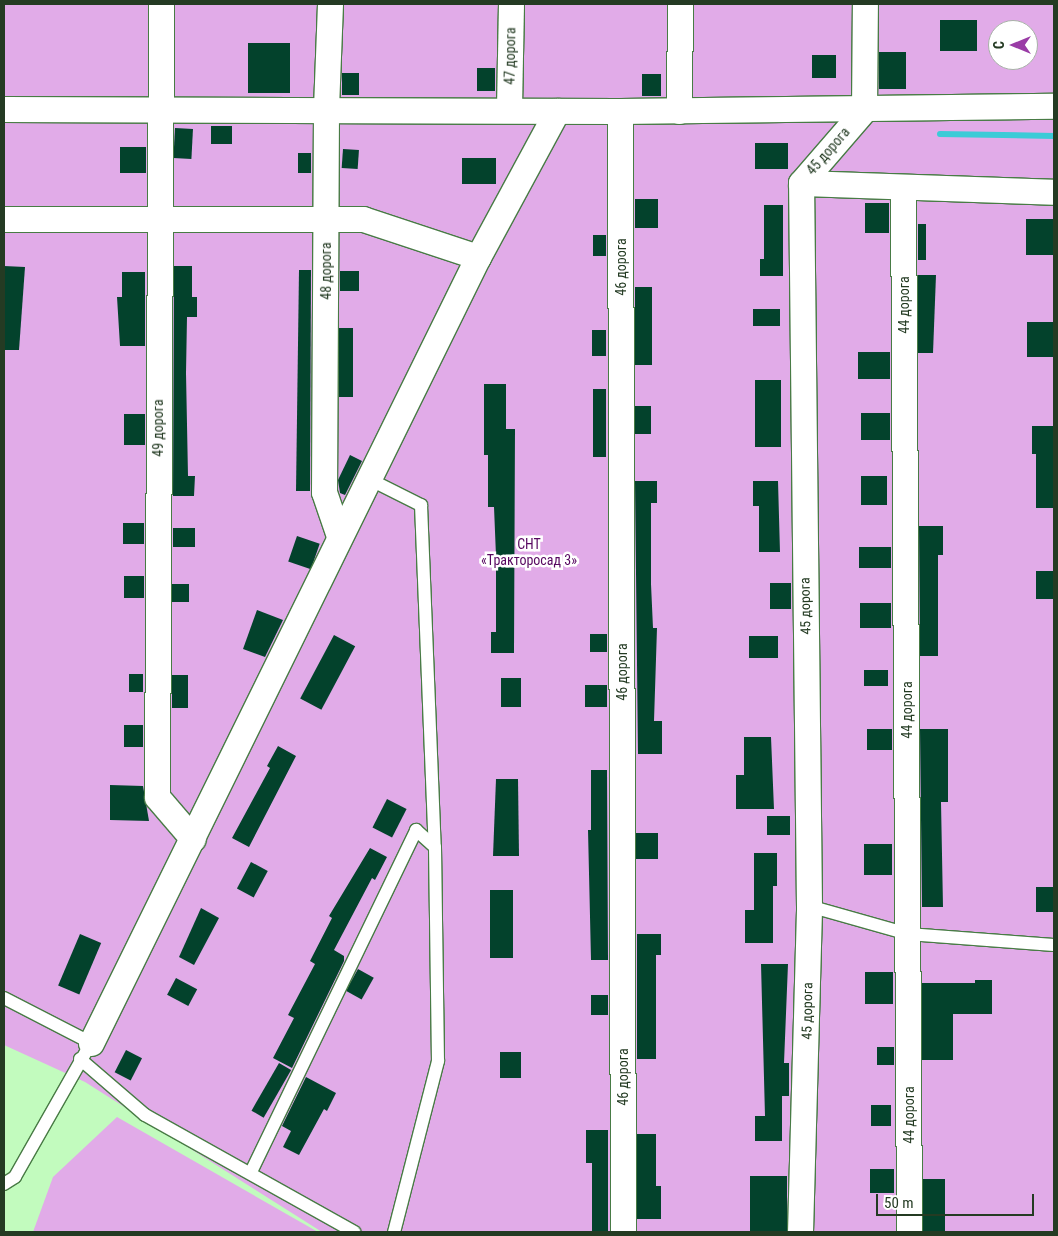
<!DOCTYPE html>
<html>
<head>
<meta charset="utf-8">
<style>
  body { margin:0 }
  #map { position:relative; width:1058px; height:1236px; overflow:hidden; background:#c2fbbe; font-family:"Roboto Condensed",sans-serif }
  div>[style] { position:absolute }
  [style*='--x'] { left:calc(var(--x)*1px); top:calc(var(--y)*1px); width:calc(var(--w)*1px); rotate:calc(var(--a)*1deg) }
  .green>* { inset:0; background:#e1abe8 }
  .stream>* { height:6px; margin:-3px; padding:0 3px; transform-origin:3px; border-radius:3px; background:#3bcbd7 }
  .building>* { inset:0; background:#03422c; transform-origin:0 0 }
  .roads { filter:drop-shadow(1px 0 #487b45) drop-shadow(-1px 0 #487b45) drop-shadow(0 1px #487b45) drop-shadow(0 -1px #487b45) }
  .lane>* { height:12px; margin:-6px; padding:0 6px; transform-origin:6px; border-radius:6px; background:#fff }
  .street>* { height:25px; margin:-12.5px; padding:0 12.5px; transform-origin:12.5px; border-radius:12.5px; background:#fff }
  span { translate:-50% -50%; white-space:nowrap; text-align:center; line-height:1.15; -webkit-text-stroke:5px #fff; paint-order:stroke }
  .street-label { font-size:14px; color:#243b23 }
  .park-label { font-size:14px; color:#570760 }
  .frame { position:absolute; inset:0; border:5px solid #243b23; pointer-events:none }
  .north { position:absolute; left:988px; top:20px; width:50px; height:50px; box-sizing:border-box; background:#fff; border:1px solid #a7b1a7; border-radius:50%; rotate:270deg; font-size:14px; font-weight:700; line-height:20px; text-align:center; color:#243b23 }
  .north::after { content:''; display:block; margin:auto; width:18px; height:22px; background:#9a3ca6; clip-path:polygon(50% 0,100% 100%,50% 72%,0 100%) }
  .scale { position:absolute; left:876px; top:1194px; width:158px; height:22px; box-sizing:border-box; border:2px solid #243b23; border-top:0; padding-left:6px; font-size:15px; line-height:18px; white-space:nowrap; color:#243b23; -webkit-text-stroke:4px #fff; paint-order:stroke }
</style>
</head>
<body>
<div id="map">
  <div class="green">
    <i style="clip-path:polygon(evenodd,4px 4px,1054px 4px,1054px 1232px,322px 1232px,85px 1082px,4px 1045px,4px 4px,998px 30px,1028px 30px,1028px 60px,998px 60px,998px 30px)"></i>
    <i style="clip-path:polygon(117px 1117px,318px 1232px,33px 1232px,53px 1177px)"></i>
  </div>
  <div class="stream">
    <i style="--x:940;--y:134;--w:114;--a:1"></i>
  </div>
  <div class="building">
    <i style="left:940px;top:20px;width:37px;height:31px"></i>
    <i style="left:248px;top:43px;width:42px;height:50px"></i>
    <i style="left:879px;top:52px;width:27px;height:37px"></i>
    <i style="left:812px;top:55px;width:24px;height:23px"></i>
    <i style="left:477px;top:68px;width:18px;height:23px"></i>
    <i style="left:342px;top:73px;width:17px;height:22px"></i>
    <i style="left:642px;top:74px;width:19px;height:22px"></i>
    <i style="left:211px;top:126px;width:21px;height:18px"></i>
    <i style="left:175px;top:128px;width:18px;height:30px;rotate:3deg"></i>
    <i style="left:755px;top:143px;width:33px;height:26px"></i>
    <i style="left:120px;top:147px;width:26px;height:26px"></i>
    <i style="left:343px;top:149px;width:16px;height:19px;rotate:4deg"></i>
    <i style="left:298px;top:153px;width:13px;height:20px"></i>
    <i style="left:462px;top:158px;width:34px;height:26px"></i>
    <i style="left:635px;top:199px;width:23px;height:29px"></i>
    <i style="left:865px;top:203px;width:24px;height:30px"></i>
    <i style="clip-path:polygon(764px 205px,783px 205px,783px 276px,760px 276px,760px 259px,764px 259px)"></i>
    <i style="left:1026px;top:219px;width:28px;height:36px"></i>
    <i style="left:918px;top:224px;width:8px;height:36px"></i>
    <i style="left:593px;top:235px;width:13px;height:21px"></i>
    <i style="clip-path:polygon(4px 266px,25px 267px,19px 350px,4px 350px)"></i>
    <i style="clip-path:polygon(174px 266px,192px 266px,192px 297px,197px 297px,197px 317px,187px 317px,186px 373px,188px 476px,195px 476px,194px 496px,173px 496px)"></i>
    <i style="clip-path:polygon(299px 270px,311px 270px,310px 491px,296px 491px)"></i>
    <i style="left:340px;top:271px;width:19px;height:20px"></i>
    <i style="clip-path:polygon(122px 272px,145px 272px,145px 346px,120px 346px,117px 297px,122px 297px)"></i>
    <i style="clip-path:polygon(918px 275px,936px 275px,933px 353px,918px 353px)"></i>
    <i style="left:635px;top:287px;width:17px;height:78px"></i>
    <i style="left:753px;top:309px;width:27px;height:17px"></i>
    <i style="left:1027px;top:322px;width:27px;height:35px"></i>
    <i style="left:339px;top:328px;width:14px;height:69px"></i>
    <i style="left:592px;top:330px;width:14px;height:26px"></i>
    <i style="left:858px;top:352px;width:32px;height:27px"></i>
    <i style="left:755px;top:380px;width:26px;height:67px"></i>
    <i style="clip-path:polygon(484px 384px,506px 384px,506px 429px,515px 429px,514px 653px,491px 653px,491px 632px,496px 632px,496px 556px,494px 507px,488px 507px,488px 455px,484px 455px)"></i>
    <i style="left:593px;top:389px;width:13px;height:68px"></i>
    <i style="left:635px;top:406px;width:16px;height:28px"></i>
    <i style="left:861px;top:413px;width:29px;height:27px"></i>
    <i style="left:124px;top:414px;width:21px;height:31px"></i>
    <i style="clip-path:polygon(1032px 426px,1054px 426px,1054px 508px,1036px 508px,1036px 454px,1032px 454px)"></i>
    <i style="clip-path:polygon(350px 455px,362px 461px,345px 495px,340px 493px,338px 480px)"></i>
    <i style="left:861px;top:476px;width:26px;height:29px"></i>
    <i style="clip-path:polygon(635px 481px,657px 481px,657px 503px,651px 503px,651px 584px,653px 628px,657px 628px,654px 721px,662px 721px,662px 754px,638px 754px)"></i>
    <i style="clip-path:polygon(753px 481px,778px 481px,780px 552px,759px 552px,759px 506px,753px 506px)"></i>
    <i style="left:123px;top:523px;width:21px;height:21px"></i>
    <i style="clip-path:polygon(919px 526px,943px 526px,943px 555px,938px 555px,938px 656px,920px 656px)"></i>
    <i style="left:173px;top:528px;width:22px;height:19px"></i>
    <i style="left:297px;top:536px;width:24px;height:27px;rotate:19deg"></i>
    <i style="left:859px;top:547px;width:32px;height:21px"></i>
    <i style="left:1036px;top:571px;width:18px;height:28px"></i>
    <i style="left:124px;top:576px;width:20px;height:22px"></i>
    <i style="left:770px;top:583px;width:21px;height:26px"></i>
    <i style="left:172px;top:584px;width:17px;height:18px"></i>
    <i style="left:860px;top:603px;width:31px;height:25px"></i>
    <i style="clip-path:polygon(257px 610px,283px 620px,265px 657px,243px 649px)"></i>
    <i style="left:590px;top:634px;width:17px;height:18px"></i>
    <i style="left:334px;top:635px;width:24px;height:72px;rotate:28deg"></i>
    <i style="left:749px;top:636px;width:29px;height:22px"></i>
    <i style="left:864px;top:670px;width:24px;height:16px"></i>
    <i style="left:129px;top:674px;width:14px;height:18px"></i>
    <i style="left:172px;top:675px;width:16px;height:33px"></i>
    <i style="left:501px;top:678px;width:20px;height:29px"></i>
    <i style="left:585px;top:685px;width:22px;height:22px"></i>
    <i style="left:124px;top:725px;width:19px;height:22px"></i>
    <i style="left:867px;top:729px;width:25px;height:21px"></i>
    <i style="clip-path:polygon(920px 729px,948px 729px,948px 802px,941px 802px,943px 907px,922px 907px)"></i>
    <i style="clip-path:polygon(744px 737px,771px 737px,774px 809px,736px 809px,736px 775px,744px 775px)"></i>
    <i style="clip-path:polygon(278px 746px,296px 756px,249px 847px,232px 838px,270px 768px,267px 766px)"></i>
    <i style="clip-path:polygon(591px 770px,607px 770px,608px 960px,591px 960px,588px 830px,591px 830px)"></i>
    <i style="clip-path:polygon(496px 779px,518px 779px,519px 856px,493px 856px)"></i>
    <i style="clip-path:polygon(110px 785px,143px 786px,149px 821px,110px 820px)"></i>
    <i style="left:387px;top:799px;width:22px;height:32px;rotate:27deg"></i>
    <i style="left:767px;top:816px;width:23px;height:19px"></i>
    <i style="left:636px;top:833px;width:22px;height:26px"></i>
    <i style="left:864px;top:844px;width:28px;height:31px"></i>
    <i style="clip-path:polygon(370px 848px,387px 857px,375px 880px,372px 878px,334px 950px,344px 956px,344px 961px,292px 1068px,273px 1058px,294px 1018px,288px 1015px,315px 964px,310px 961px,332px 918px,329px 916px)"></i>
    <i style="clip-path:polygon(754px 853px,777px 853px,777px 886px,773px 886px,773px 943px,745px 943px,745px 910px,754px 910px)"></i>
    <i style="left:251px;top:862px;width:19px;height:30px;rotate:28deg"></i>
    <i style="left:1036px;top:887px;width:18px;height:25px"></i>
    <i style="left:490px;top:890px;width:23px;height:68px"></i>
    <i style="clip-path:polygon(201px 908px,219px 918px,194px 965px,179px 957px)"></i>
    <i style="left:80px;top:934px;width:23px;height:56px;rotate:23deg"></i>
    <i style="clip-path:polygon(637px 934px,661px 934px,661px 955px,656px 955px,656px 1059px,637px 1059px)"></i>
    <i style="clip-path:polygon(761px 964px,788px 964px,784px 1063px,789px 1063px,789px 1096px,782px 1096px,782px 1141px,755px 1141px,755px 1116px,765px 1116px)"></i>
    <i style="left:358px;top:969px;width:18px;height:25px;rotate:29deg"></i>
    <i style="left:865px;top:972px;width:28px;height:32px"></i>
    <i style="left:176px;top:978px;width:24px;height:19px;rotate:28deg"></i>
    <i style="clip-path:polygon(975px 980px,992px 980px,992px 1014px,953px 1014px,953px 1060px,922px 1060px,922px 983px,975px 983px)"></i>
    <i style="left:591px;top:995px;width:17px;height:20px"></i>
    <i style="left:877px;top:1047px;width:17px;height:18px"></i>
    <i style="left:126px;top:1050px;width:18px;height:25px;rotate:27deg"></i>
    <i style="left:500px;top:1052px;width:21px;height:26px"></i>
    <i style="left:279px;top:1063px;width:14px;height:55px;rotate:30deg"></i>
    <i style="clip-path:polygon(306px 1077px,336px 1093px,327px 1111px,324px 1109px,299px 1155px,283px 1147px,291px 1131px,282px 1126px)"></i>
    <i style="left:871px;top:1105px;width:20px;height:21px"></i>
    <i style="clip-path:polygon(586px 1130px,608px 1130px,608px 1232px,592px 1232px,592px 1163px,586px 1163px)"></i>
    <i style="clip-path:polygon(637px 1134px,656px 1134px,656px 1186px,661px 1186px,661px 1219px,637px 1219px)"></i>
    <i style="left:870px;top:1169px;width:24px;height:24px"></i>
    <i style="left:750px;top:1176px;width:37px;height:56px"></i>
    <i style="left:923px;top:1179px;width:22px;height:53px"></i>
  </div>
  <div class="roads">
    <div class="lane">
      <i style="--x:371;--y:480;--w:56;--a:26.6"></i>
      <i style="--x:421;--y:505;--w:342;--a:87.7"></i>
      <i style="--x:435;--y:847;--w:214;--a:89.2"></i>
      <i style="--x:438;--y:1061;--w:177;--a:104.4"></i>
      <i style="--x:809;--y:906;--w:103;--a:15.8"></i>
      <i style="--x:908;--y:934;--w:146;--a:4.3"></i>
      <i style="--x:4;--y:998;--w:98;--a:27.3"></i>
      <i style="--x:91;--y:1043;--w:154;--a:119.6"></i>
      <i style="--x:15;--y:1177;--w:13;--a:148"></i>
      <i style="--x:80;--y:1059;--w:86;--a:40.7"></i>
      <i style="--x:145;--y:1115;--w:240;--a:29.2"></i>
      <i style="--x:251;--y:1172;--w:380;--a:-64.2"></i>
      <i style="--x:416;--y:830;--w:25;--a:42"></i>
    </div>
    <div class="street">
      <i style="--x:161;--y:4;--w:793;--a:90.29"></i>
      <i style="--x:157;--y:797;--w:55;--a:49.4"></i>
      <i style="--x:330;--y:4;--w:106;--a:92.2"></i>
      <i style="--x:326;--y:110;--w:382;--a:90.3"></i>
      <i style="--x:324;--y:492;--w:46;--a:71.2"></i>
      <i style="--x:509;--y:108;--w:104;--a:-88.9"></i>
      <i style="--x:4;--y:109;--w:616;--a:0.19"></i>
      <i style="--x:620;--y:111;--w:434;--a:-0.7"></i>
      <i style="--x:620;--y:111;--w:1121;--a:89.85"></i>
      <i style="--x:679;--y:111;--w:107;--a:-89.5"></i>
      <i style="--x:801;--y:183;--w:253;--a:2"></i>
      <i style="--x:903;--y:187;--w:1045;--a:89.67"></i>
      <i style="--x:4;--y:219;--w:359;--a:0"></i>
      <i style="--x:363;--y:219;--w:121;--a:18.3"></i>
      <i style="--x:91;--y:1043;--w:876;--a:-63.79"></i>
      <i style="--x:478;--y:257;--w:166;--a:-61.6"></i>
      <i style="--x:800;--y:1232;--w:326;--a:-88.4"></i>
      <i style="--x:809;--y:906;--w:723;--a:-90.63"></i>
      <i style="--x:801;--y:183;--w:96;--a:-49.2"></i>
      <i style="--x:864;--y:110;--w:106;--a:-89.5"></i>
    </div>
  </div>
  <div class="street-label">
    <span style="left:510px;top:56px;rotate:-89deg">47 дорога</span>
    <span style="left:828px;top:151px;rotate:-49deg">45 дорога</span>
    <span style="left:621px;top:267px;rotate:-90deg">46 дорога</span>
    <span style="left:326px;top:271px;rotate:-90deg">48 дорога</span>
    <span style="left:904px;top:305px;rotate:-90deg">44 дорога</span>
    <span style="left:158px;top:428px;rotate:-90deg">49 дорога</span>
    <span style="left:805px;top:606px;rotate:-91deg">45 дорога</span>
    <span style="left:622px;top:672px;rotate:-90deg">46 дорога</span>
    <span style="left:907px;top:710px;rotate:-90deg">44 дорога</span>
    <span style="left:807px;top:1011px;rotate:-89deg">45 дорога</span>
    <span style="left:623px;top:1077px;rotate:-90deg">46 дорога</span>
    <span style="left:909px;top:1115px;rotate:-90deg">44 дорога</span>
  </div>
  <div class="park-label">
    <span style="left:529px;top:552px">СНТ<br>«Тракторосад 3»</span>
  </div>
  <div class="frame"></div>
  <div class="north">С</div>
  <div class="scale">50 m</div>
</div>
</body>
</html>
